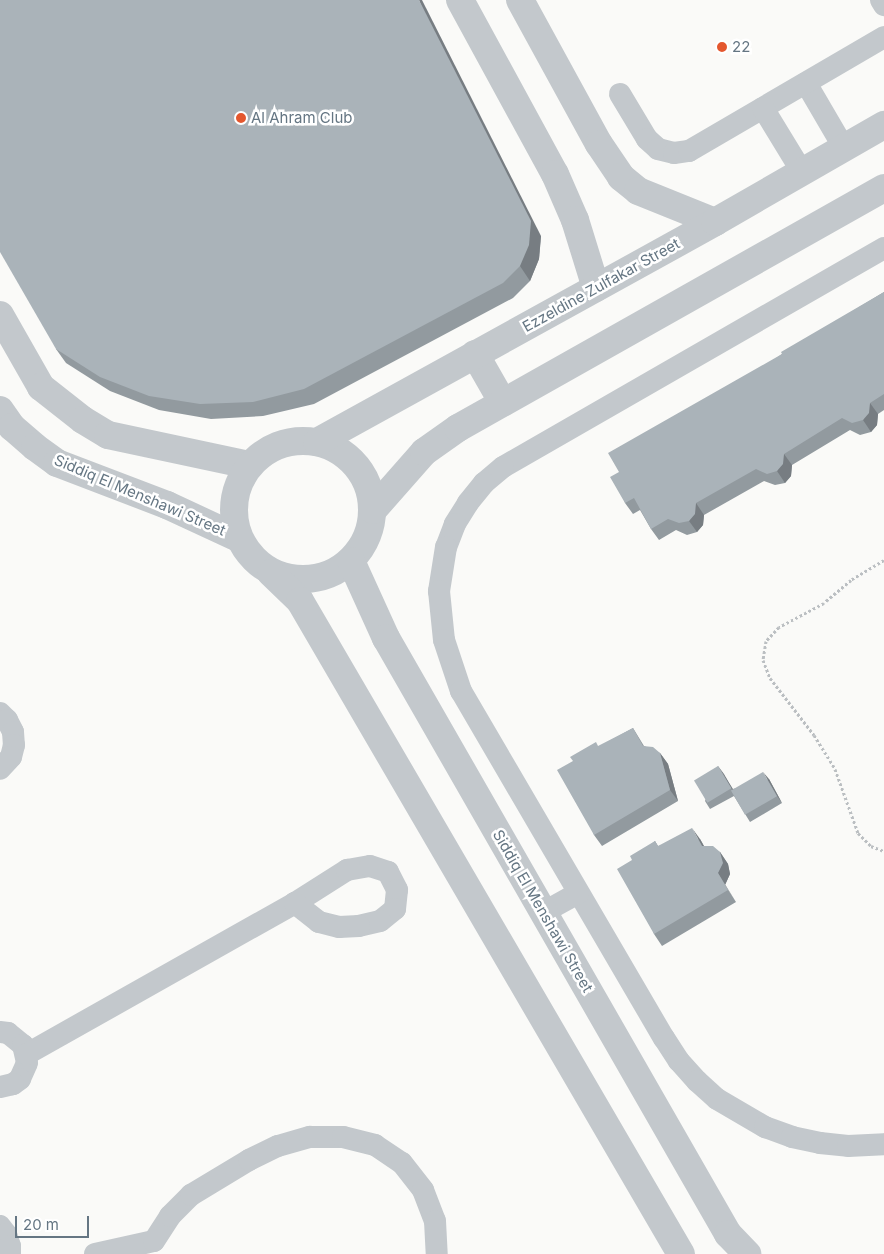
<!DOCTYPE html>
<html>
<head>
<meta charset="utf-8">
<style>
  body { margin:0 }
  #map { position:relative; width:884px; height:1254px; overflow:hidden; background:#fafaf8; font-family:Inter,sans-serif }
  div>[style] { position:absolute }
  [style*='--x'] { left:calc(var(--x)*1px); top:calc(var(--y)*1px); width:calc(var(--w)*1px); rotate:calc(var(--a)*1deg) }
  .path>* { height:3px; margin-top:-1.5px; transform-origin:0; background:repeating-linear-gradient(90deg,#bbbfc2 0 2.5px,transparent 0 5px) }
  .minor>* { height:22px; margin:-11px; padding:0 11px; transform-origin:11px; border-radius:11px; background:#c3c8cc }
  .tertiary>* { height:28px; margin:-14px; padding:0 14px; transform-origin:14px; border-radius:14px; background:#c3c8cc }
  .tertiary>.ring { margin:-14px; padding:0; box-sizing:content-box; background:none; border:28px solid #c3c8cc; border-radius:50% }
  .wall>* { inset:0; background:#929a9f }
  .shaded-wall>* { inset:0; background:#777d82 }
  .building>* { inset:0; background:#aab3b9; transform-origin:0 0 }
  .dots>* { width:14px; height:14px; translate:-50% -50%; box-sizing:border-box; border:2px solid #fff; border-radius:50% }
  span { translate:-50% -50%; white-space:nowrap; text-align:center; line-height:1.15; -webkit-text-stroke:5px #fff; paint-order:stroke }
  .poi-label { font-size:15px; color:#657683 }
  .left { translate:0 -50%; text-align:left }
  .street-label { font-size:15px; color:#657683 }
  .scale { position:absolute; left:15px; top:1216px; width:74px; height:22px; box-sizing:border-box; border:2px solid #657683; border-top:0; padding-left:6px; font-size:15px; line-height:18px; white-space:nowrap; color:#657683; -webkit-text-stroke:4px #fff; paint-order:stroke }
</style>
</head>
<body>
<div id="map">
  <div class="path">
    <i style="--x:884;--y:560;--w:39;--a:149"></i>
    <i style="--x:851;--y:580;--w:35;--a:140"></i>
    <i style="--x:824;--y:603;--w:51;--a:151.9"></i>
    <i style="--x:779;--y:627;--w:19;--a:133"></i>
    <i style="--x:766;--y:641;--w:19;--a:99"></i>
    <i style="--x:763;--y:660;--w:19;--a:69"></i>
    <i style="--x:770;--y:678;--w:72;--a:52.3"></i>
    <i style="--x:814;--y:735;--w:40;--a:58"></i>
    <i style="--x:835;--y:769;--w:68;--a:70.2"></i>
    <i style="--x:858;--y:833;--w:18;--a:45"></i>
    <i style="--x:871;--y:846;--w:14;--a:21"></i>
  </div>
  <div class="minor">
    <i style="--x:881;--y:0;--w:6;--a:59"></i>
    <i style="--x:806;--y:83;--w:75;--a:59.7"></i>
    <i style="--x:620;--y:94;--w:52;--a:59"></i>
    <i style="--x:647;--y:139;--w:15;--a:42"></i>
    <i style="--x:658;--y:149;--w:16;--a:14"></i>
    <i style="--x:674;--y:153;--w:15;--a:-8"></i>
    <i style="--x:689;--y:151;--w:226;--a:-30.3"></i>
    <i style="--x:763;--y:108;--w:75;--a:58.6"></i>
    <i style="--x:884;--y:248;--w:439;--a:150.1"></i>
    <i style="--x:503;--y:467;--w:25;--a:140"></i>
    <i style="--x:484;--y:483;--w:26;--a:129"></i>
    <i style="--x:468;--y:503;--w:25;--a:122"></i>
    <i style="--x:455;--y:524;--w:25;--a:111"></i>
    <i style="--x:446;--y:547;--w:45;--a:99"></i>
    <i style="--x:439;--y:591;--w:49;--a:84.2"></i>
    <i style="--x:444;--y:640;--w:54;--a:71.6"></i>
    <i style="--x:461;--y:691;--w:402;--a:59.7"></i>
    <i style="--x:664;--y:1038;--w:27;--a:57"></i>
    <i style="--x:679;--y:1061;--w:27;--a:48"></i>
    <i style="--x:697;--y:1081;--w:27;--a:42"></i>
    <i style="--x:717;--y:1099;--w:56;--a:30.3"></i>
    <i style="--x:765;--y:1127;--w:29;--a:20"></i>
    <i style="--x:792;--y:1137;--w:29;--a:12"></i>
    <i style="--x:820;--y:1143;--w:28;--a:6"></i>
    <i style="--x:848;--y:1146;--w:36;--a:-3"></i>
    <i style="--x:0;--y:713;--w:10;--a:45"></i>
    <i style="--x:7;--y:720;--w:13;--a:63"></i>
    <i style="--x:13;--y:732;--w:13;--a:86"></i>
    <i style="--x:14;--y:745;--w:12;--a:104"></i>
    <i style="--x:11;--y:757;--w:16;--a:133"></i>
    <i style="--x:544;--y:912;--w:39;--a:-29"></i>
    <i style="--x:0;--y:1032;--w:8;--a:7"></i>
    <i style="--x:8;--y:1033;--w:19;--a:39"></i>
    <i style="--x:23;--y:1045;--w:18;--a:77"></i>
    <i style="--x:27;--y:1063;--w:17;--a:114"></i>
    <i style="--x:20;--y:1079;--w:9;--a:144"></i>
    <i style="--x:13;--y:1084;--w:13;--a:167"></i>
    <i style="--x:27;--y:1054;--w:308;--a:-29.4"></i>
    <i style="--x:295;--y:903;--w:62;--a:-32.4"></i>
    <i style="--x:347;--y:870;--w:23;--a:-10"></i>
    <i style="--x:370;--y:866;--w:19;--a:18"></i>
    <i style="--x:388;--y:872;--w:20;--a:63"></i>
    <i style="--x:397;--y:890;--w:19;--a:96"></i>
    <i style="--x:395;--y:909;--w:19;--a:141"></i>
    <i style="--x:380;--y:921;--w:22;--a:167"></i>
    <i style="--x:359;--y:926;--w:20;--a:177"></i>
    <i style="--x:339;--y:927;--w:21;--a:-166"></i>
    <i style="--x:319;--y:922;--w:31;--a:-142"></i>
    <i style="--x:0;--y:1226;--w:10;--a:53"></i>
    <i style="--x:6;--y:1234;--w:13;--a:72"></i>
    <i style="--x:10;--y:1246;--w:8;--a:90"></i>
    <i style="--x:95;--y:1254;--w:60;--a:-12.4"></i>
    <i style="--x:154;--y:1241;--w:30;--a:-57"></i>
    <i style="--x:170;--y:1216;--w:30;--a:-45"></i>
    <i style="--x:191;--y:1195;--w:68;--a:-31.1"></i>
    <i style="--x:249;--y:1160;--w:32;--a:-26"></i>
    <i style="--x:278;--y:1146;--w:33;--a:-16"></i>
    <i style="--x:310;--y:1137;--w:33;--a:0"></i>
    <i style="--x:343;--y:1137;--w:33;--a:14"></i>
    <i style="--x:375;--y:1145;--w:32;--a:34"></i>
    <i style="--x:402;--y:1163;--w:34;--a:52"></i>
    <i style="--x:423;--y:1190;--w:33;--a:69"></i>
    <i style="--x:435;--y:1221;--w:33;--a:87"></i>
  </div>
  <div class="tertiary">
    <i style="--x:460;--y:0;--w:198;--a:61.4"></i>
    <i style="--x:555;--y:174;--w:50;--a:66.5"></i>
    <i style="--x:575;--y:220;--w:71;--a:72.8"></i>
    <i style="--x:520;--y:0;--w:164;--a:61.3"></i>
    <i style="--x:599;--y:144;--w:40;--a:56"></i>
    <i style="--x:621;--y:177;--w:22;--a:39"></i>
    <i style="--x:638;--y:191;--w:83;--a:21.9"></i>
    <i style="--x:0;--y:315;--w:83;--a:60.3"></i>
    <i style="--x:41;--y:387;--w:53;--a:38.2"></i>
    <i style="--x:83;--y:420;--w:29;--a:31"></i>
    <i style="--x:108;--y:435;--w:144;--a:12"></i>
    <i style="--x:475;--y:354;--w:56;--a:60.3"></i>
    <i style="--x:0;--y:410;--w:21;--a:55"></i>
    <i style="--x:12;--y:427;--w:30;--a:41"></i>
    <i style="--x:35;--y:447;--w:27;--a:36"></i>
    <i style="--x:57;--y:463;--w:118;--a:20.9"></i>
    <i style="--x:167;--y:505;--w:78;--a:24.9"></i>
    <i class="ring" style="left:234px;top:441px;width:110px;height:110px"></i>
    <i style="--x:317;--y:442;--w:455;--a:-28.9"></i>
    <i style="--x:715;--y:222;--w:195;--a:-29.9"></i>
    <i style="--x:373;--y:510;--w:77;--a:-48.7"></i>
    <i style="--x:424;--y:452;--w:42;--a:-35.2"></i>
    <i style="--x:458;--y:428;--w:489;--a:-29.4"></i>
    <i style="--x:351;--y:561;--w:85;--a:65.6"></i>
    <i style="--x:386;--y:638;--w:687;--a:60.15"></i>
    <i style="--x:728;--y:1234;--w:28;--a:46"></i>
    <i style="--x:271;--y:573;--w:40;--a:44"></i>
    <i style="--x:300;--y:601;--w:756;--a:59.74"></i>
  </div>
  <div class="wall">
    <i style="clip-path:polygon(541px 236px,539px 259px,530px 281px,513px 298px,314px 404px,263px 416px,211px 419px,159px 410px,110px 391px,66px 363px,56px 349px)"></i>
    <i style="clip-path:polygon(884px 292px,884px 410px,878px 414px,877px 425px,871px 432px,860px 435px,850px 430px,792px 465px,791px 476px,785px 483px,775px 485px,764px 481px,704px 515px,703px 525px,697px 532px,687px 535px,676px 530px,659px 540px,651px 529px,640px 510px,633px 514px,625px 503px,619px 472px,782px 354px)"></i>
    <i style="clip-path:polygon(633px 728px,644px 746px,660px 753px,668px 764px,678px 801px,602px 846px,594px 835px,573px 761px)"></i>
    <i style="clip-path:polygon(718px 766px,733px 789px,769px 779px,782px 803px,750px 822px,734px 796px,710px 809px,705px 801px)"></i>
    <i style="clip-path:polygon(700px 839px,704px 846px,720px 852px,728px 864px,730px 874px,725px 885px,736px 902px,662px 946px,654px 934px,632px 860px,655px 841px,658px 846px)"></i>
  </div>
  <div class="shaded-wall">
    <i style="clip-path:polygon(419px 0,422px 0,541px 236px,539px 259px,530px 281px,520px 266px)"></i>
    <i style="clip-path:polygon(870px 403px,878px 414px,877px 425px,871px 432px,863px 420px)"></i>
    <i style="clip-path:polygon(784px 454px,792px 465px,791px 476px,785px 483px,777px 471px)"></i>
    <i style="clip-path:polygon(696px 503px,704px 515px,703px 525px,697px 532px,689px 521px)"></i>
    <i style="clip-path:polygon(660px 753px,668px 764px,678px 801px,670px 790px)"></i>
    <i style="clip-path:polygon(718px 766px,724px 774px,736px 795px,731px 788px)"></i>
    <i style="clip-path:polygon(763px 772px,769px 779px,782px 803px,777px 796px)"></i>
    <i style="clip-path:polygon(692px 828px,700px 839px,710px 857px,702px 846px)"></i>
    <i style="clip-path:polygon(720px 852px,728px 864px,730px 874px,725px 885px,736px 902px,718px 873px)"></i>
  </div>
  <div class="building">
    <i style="clip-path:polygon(0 0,419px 0,531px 221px,529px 245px,520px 266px,503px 283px,304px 389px,253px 402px,200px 404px,149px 396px,100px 377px,56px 349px,0 252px)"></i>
    <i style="clip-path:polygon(884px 292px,884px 394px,870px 403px,869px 413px,863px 420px,852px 423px,842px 418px,784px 454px,783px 464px,777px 471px,767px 474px,756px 469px,696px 503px,695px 514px,689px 521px,679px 523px,668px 519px,651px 529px,634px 498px,625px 503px,610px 477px,619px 472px,608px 453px,782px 354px,781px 352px)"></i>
    <i style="clip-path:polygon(633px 728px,643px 746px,653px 747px,660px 753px,670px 790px,594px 835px,557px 770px,573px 761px,570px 757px,596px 742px,598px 746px)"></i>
    <i style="left:718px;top:766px;width:26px;height:28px;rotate:59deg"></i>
    <i style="left:763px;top:772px;width:28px;height:37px;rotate:60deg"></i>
    <i style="clip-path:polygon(692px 828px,702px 846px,713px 846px,720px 852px,723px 863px,718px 873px,728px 890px,654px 934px,617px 869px,632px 860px,630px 856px,655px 841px,658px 846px)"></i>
  </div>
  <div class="dots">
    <i style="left:722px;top:47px;background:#e4572e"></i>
    <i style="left:241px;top:118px;background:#e4572e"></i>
  </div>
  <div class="poi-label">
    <span class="left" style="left:732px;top:47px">22</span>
    <span class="left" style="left:251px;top:118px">Al Ahram Club</span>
  </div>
  <div class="street-label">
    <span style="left:601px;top:285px;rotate:-29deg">Ezzeldine Zulfakar Street</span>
    <span style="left:140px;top:495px;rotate:23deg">Siddiq El Menshawi Street</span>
    <span style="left:543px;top:911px;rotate:60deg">Siddiq El Menshawi Street</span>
  </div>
  <div class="scale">20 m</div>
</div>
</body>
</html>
